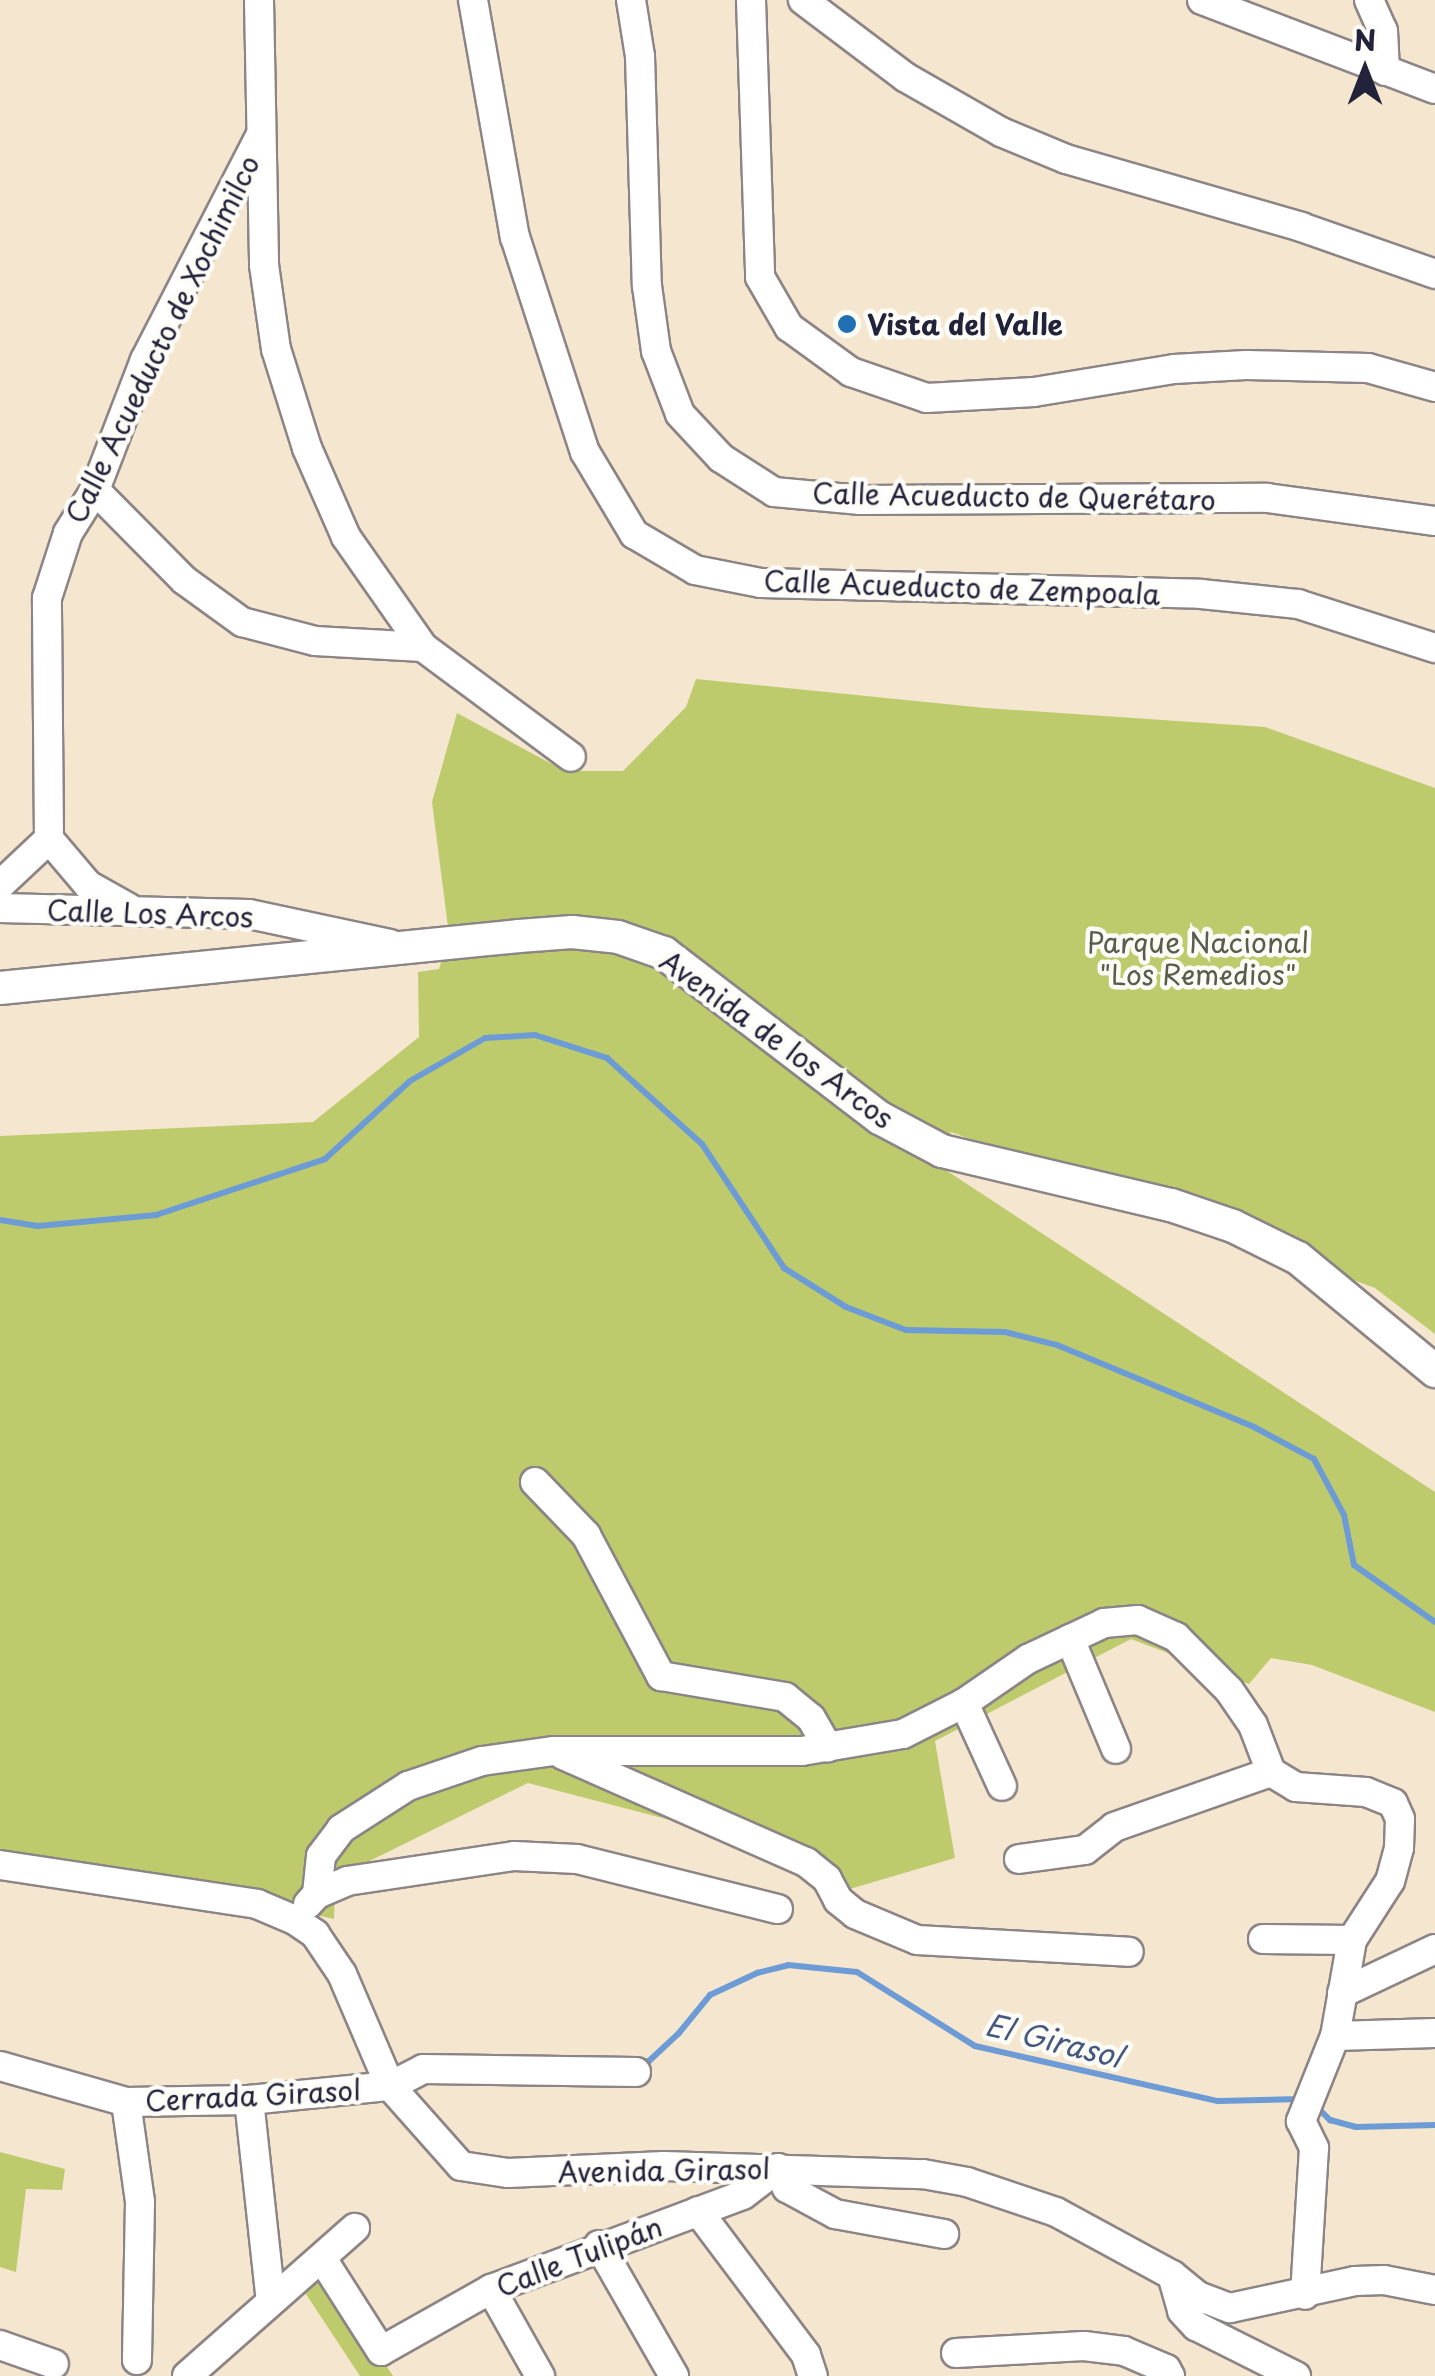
<!DOCTYPE html>
<html>
<head>
<meta charset="utf-8">
<style>
  body { margin:0 }
  #map { position:relative; width:1435px; height:2376px; overflow:hidden; background:#f5e6cf; font-family:"Playpen Sans",sans-serif }
  div>[style] { position:absolute }
  [style*='--x'] { left:calc(var(--x)*1px); top:calc(var(--y)*1px); width:calc(var(--w)*1px); rotate:calc(var(--a)*1deg) }
  .green>* { inset:0; background:#bdcb6d }
  .stream>* { height:6px; margin:-3px; padding:0 3px; transform-origin:3px; border-radius:3px; background:#6d9bd5 }
  .roads { filter:drop-shadow(2px 0 #8c8485) drop-shadow(-2px 0 #8c8485) drop-shadow(0 2px #8c8485) drop-shadow(0 -2px #8c8485) }
  .minor>* { height:28px; margin:-14px; padding:0 14px; transform-origin:14px; border-radius:14px; background:#fff }
  .major>* { height:32px; margin:-16px; padding:0 16px; transform-origin:16px; border-radius:16px; background:#fff }
  .dots>* { width:28px; height:28px; translate:-50% -50%; box-sizing:border-box; border:5px solid #fdfcf7; border-radius:50% }
  span { translate:-50% -50%; white-space:nowrap; text-align:center; line-height:1.15; -webkit-text-stroke:9px #fdfcf7; paint-order:stroke }
  .poi-label { font-size:28px; color:#22223b; font-weight:700 }
  .left { translate:0 -50%; text-align:left }
  .street-label { font-size:28px; color:#22223b }
  .park-label { font-size:28px; color:#585d4c }
  .water-label { font-size:30px; color:#445880; font-style:italic }
  .north { position:absolute; left:1315px; top:20px; width:100px; height:100px; -webkit-text-stroke:8px #fdfcf7; paint-order:stroke; rotate:0deg; font-size:28px; font-weight:700; line-height:40px; text-align:center; color:#22223b }
  .north::after { content:''; display:block; margin:auto; width:35px; height:45px; background:#22223b; clip-path:polygon(50% 0,100% 100%,50% 72%,0 100%) }
</style>
</head>
<body>
<div id="map">
  <div class="green">
    <i style="clip-path:polygon(696px 679px,985px 708px,1265px 727px,1435px 788px,1435px 1334px,1375px 1288px,951px 1132px,935px 1163px,1435px 1492px,1435px 1712px,1312px 1665px,1271px 1658px,1249px 1684px,1131px 1639px,935px 1741px,955px 1858px,843px 1891px,674px 1821px,528px 1783px,335px 1878px,334px 1919px,221px 1893px,0 1855px,0 1136px,313px 1122px,419px 1037px,418px 972px,439px 969px,449px 935px,432px 802px,457px 713px,565px 771px,623px 771px,686px 707px)"></i>
    <i style="clip-path:polygon(0 2152px,65px 2169px,62px 2190px,26px 2189px,16px 2272px,0 2267px)"></i>
    <i style="clip-path:polygon(325px 2274px,393px 2376px,360px 2376px,304px 2291px)"></i>
  </div>
  <div class="stream">
    <i style="--x:0;--y:1220;--w:38;--a:9"></i>
    <i style="--x:38;--y:1226;--w:119;--a:-5.3"></i>
    <i style="--x:156;--y:1215;--w:178;--a:-18.3"></i>
    <i style="--x:325;--y:1159;--w:115;--a:-42.5"></i>
    <i style="--x:410;--y:1081;--w:86;--a:-29.8"></i>
    <i style="--x:485;--y:1038;--w:50;--a:-3.4"></i>
    <i style="--x:535;--y:1035;--w:76;--a:17.7"></i>
    <i style="--x:607;--y:1058;--w:128;--a:42.2"></i>
    <i style="--x:702;--y:1144;--w:149;--a:56.5"></i>
    <i style="--x:784;--y:1268;--w:73;--a:32.2"></i>
    <i style="--x:846;--y:1307;--w:64;--a:21"></i>
    <i style="--x:906;--y:1330;--w:99;--a:1.2"></i>
    <i style="--x:1005;--y:1332;--w:54;--a:14"></i>
    <i style="--x:1057;--y:1345;--w:211;--a:22.6"></i>
    <i style="--x:1252;--y:1426;--w:70;--a:28"></i>
    <i style="--x:1314;--y:1459;--w:64;--a:61.8"></i>
    <i style="--x:1344;--y:1515;--w:51;--a:78.7"></i>
    <i style="--x:1354;--y:1565;--w:99;--a:35.1"></i>
    <i style="--x:640;--y:2062;--w:9;--a:-6"></i>
    <i style="--x:649;--y:2061;--w:41;--a:-43"></i>
    <i style="--x:679;--y:2033;--w:49;--a:-50.8"></i>
    <i style="--x:710;--y:1995;--w:52;--a:-25.1"></i>
    <i style="--x:757;--y:1973;--w:32;--a:-14"></i>
    <i style="--x:788;--y:1965;--w:69;--a:5.8"></i>
    <i style="--x:857;--y:1972;--w:139;--a:32.1"></i>
    <i style="--x:975;--y:2046;--w:249;--a:12.8"></i>
    <i style="--x:1218;--y:2101;--w:85;--a:-1.3"></i>
    <i style="--x:1314;--y:2104;--w:23;--a:45"></i>
    <i style="--x:1330;--y:2120;--w:27;--a:15"></i>
    <i style="--x:1356;--y:2127;--w:79;--a:-1.5"></i>
  </div>
  <div class="roads">
    <div class="minor">
      <i style="--x:259;--y:0;--w:265;--a:88.9"></i>
      <i style="--x:264;--y:265;--w:85;--a:81.9"></i>
      <i style="--x:276;--y:349;--w:104;--a:72.6"></i>
      <i style="--x:307;--y:448;--w:97;--a:66.3"></i>
      <i style="--x:346;--y:537;--w:134;--a:55"></i>
      <i style="--x:423;--y:647;--w:184;--a:36.6"></i>
      <i style="--x:473;--y:0;--w:241;--a:80"></i>
      <i style="--x:515;--y:237;--w:226;--a:72"></i>
      <i style="--x:585;--y:452;--w:96;--a:59.1"></i>
      <i style="--x:634;--y:534;--w:71;--a:30.5"></i>
      <i style="--x:695;--y:570;--w:67;--a:11.1"></i>
      <i style="--x:761;--y:583;--w:440;--a:1.4"></i>
      <i style="--x:1201;--y:594;--w:98;--a:5.9"></i>
      <i style="--x:1298;--y:604;--w:144;--a:17.8"></i>
      <i style="--x:631;--y:0;--w:57;--a:80.9"></i>
      <i style="--x:640;--y:56;--w:230;--a:88.3"></i>
      <i style="--x:647;--y:286;--w:66;--a:82.1"></i>
      <i style="--x:656;--y:351;--w:67;--a:69.1"></i>
      <i style="--x:680;--y:414;--w:60;--a:47"></i>
      <i style="--x:721;--y:458;--w:63;--a:32.7"></i>
      <i style="--x:774;--y:492;--w:87;--a:5.3"></i>
      <i style="--x:861;--y:500;--w:406;--a:-0.3"></i>
      <i style="--x:1267;--y:498;--w:170;--a:7.8"></i>
      <i style="--x:751;--y:0;--w:277;--a:88.1"></i>
      <i style="--x:760;--y:277;--w:58;--a:59.9"></i>
      <i style="--x:789;--y:327;--w:77;--a:36"></i>
      <i style="--x:851;--y:372;--w:80;--a:18.9"></i>
      <i style="--x:927;--y:398;--w:107;--a:-3.2"></i>
      <i style="--x:1034;--y:392;--w:142;--a:-9.3"></i>
      <i style="--x:1174;--y:369;--w:72;--a:-3.2"></i>
      <i style="--x:1246;--y:365;--w:122;--a:1.4"></i>
      <i style="--x:1368;--y:368;--w:70;--a:15.8"></i>
      <i style="--x:803;--y:0;--w:128;--a:37"></i>
      <i style="--x:905;--y:77;--w:111;--a:29.8"></i>
      <i style="--x:1001;--y:132;--w:70;--a:22.6"></i>
      <i style="--x:1066;--y:159;--w:245;--a:16.1"></i>
      <i style="--x:1301;--y:227;--w:142;--a:19.3"></i>
      <i style="--x:1202;--y:0;--w:249;--a:20.9"></i>
      <i style="--x:1369;--y:0;--w:34;--a:66"></i>
      <i style="--x:1383;--y:31;--w:40;--a:87.1"></i>
      <i style="--x:95;--y:490;--w:127;--a:45.3"></i>
      <i style="--x:184;--y:580;--w:72;--a:35.9"></i>
      <i style="--x:242;--y:622;--w:75;--a:14.6"></i>
      <i style="--x:315;--y:641;--w:108;--a:3.2"></i>
      <i style="--x:0;--y:885;--w:67;--a:-43.2"></i>
      <i style="--x:0;--y:908;--w:249;--a:1.4"></i>
      <i style="--x:249;--y:914;--w:144;--a:12"></i>
      <i style="--x:129;--y:908;--w:47;--a:-150.7"></i>
      <i style="--x:88;--y:885;--w:60;--a:-130.3"></i>
      <i style="--x:49;--y:839;--w:241;--a:-90.5"></i>
      <i style="--x:47;--y:598;--w:68;--a:-72.1"></i>
      <i style="--x:68;--y:533;--w:51;--a:-57.9"></i>
      <i style="--x:95;--y:490;--w:139;--a:-69"></i>
      <i style="--x:145;--y:360;--w:250;--a:-62.8"></i>
      <i style="--x:535;--y:1482;--w:74;--a:46.1"></i>
      <i style="--x:586;--y:1535;--w:160;--a:62"></i>
      <i style="--x:661;--y:1676;--w:126;--a:9.6"></i>
      <i style="--x:785;--y:1697;--w:33;--a:39"></i>
      <i style="--x:811;--y:1718;--w:34;--a:60"></i>
      <i style="--x:1070;--y:1639;--w:119;--a:67.3"></i>
      <i style="--x:964;--y:1703;--w:91;--a:65.4"></i>
      <i style="--x:563;--y:1755;--w:266;--a:23.8"></i>
      <i style="--x:806;--y:1862;--w:27;--a:39"></i>
      <i style="--x:827;--y:1879;--w:24;--a:62"></i>
      <i style="--x:838;--y:1900;--w:22;--a:39"></i>
      <i style="--x:855;--y:1914;--w:67;--a:22.8"></i>
      <i style="--x:917;--y:1940;--w:212;--a:3.2"></i>
      <i style="--x:1019;--y:1859;--w:67;--a:-7.8"></i>
      <i style="--x:1085;--y:1850;--w:37;--a:-38"></i>
      <i style="--x:1114;--y:1827;--w:166;--a:-19.3"></i>
      <i style="--x:0;--y:1865;--w:260;--a:8.6"></i>
      <i style="--x:257;--y:1904;--w:39;--a:23"></i>
      <i style="--x:293;--y:1919;--w:27;--a:34"></i>
      <i style="--x:315;--y:1934;--w:48;--a:56"></i>
      <i style="--x:342;--y:1974;--w:122;--a:66.8"></i>
      <i style="--x:390;--y:2086;--w:107;--a:48.4"></i>
      <i style="--x:461;--y:2166;--w:48;--a:8.5"></i>
      <i style="--x:508;--y:2173;--w:156;--a:-2.6"></i>
      <i style="--x:664;--y:2166;--w:259;--a:1.8"></i>
      <i style="--x:923;--y:2174;--w:45;--a:10.3"></i>
      <i style="--x:967;--y:2182;--w:94;--a:18.6"></i>
      <i style="--x:1056;--y:2212;--w:132;--a:28.5"></i>
      <i style="--x:1172;--y:2275;--w:33;--a:39"></i>
      <i style="--x:1198;--y:2296;--w:34;--a:21"></i>
      <i style="--x:1230;--y:2308;--w:128;--a:-12.2"></i>
      <i style="--x:1355;--y:2281;--w:29;--a:-2"></i>
      <i style="--x:1384;--y:2280;--w:52;--a:11.1"></i>
      <i style="--x:317;--y:1894;--w:38;--a:-84"></i>
      <i style="--x:321;--y:1856;--w:34;--a:-53"></i>
      <i style="--x:341;--y:1829;--w:80;--a:-32.7"></i>
      <i style="--x:408;--y:1786;--w:78;--a:-18.7"></i>
      <i style="--x:482;--y:1761;--w:73;--a:-7.9"></i>
      <i style="--x:554;--y:1751;--w:248;--a:0"></i>
      <i style="--x:802;--y:1751;--w:102;--a:-9.6"></i>
      <i style="--x:903;--y:1734;--w:68;--a:-26.9"></i>
      <i style="--x:964;--y:1703;--w:78;--a:-34.5"></i>
      <i style="--x:1028;--y:1659;--w:84;--a:-25.3"></i>
      <i style="--x:1104;--y:1623;--w:34;--a:-5"></i>
      <i style="--x:1138;--y:1620;--w:42;--a:24.1"></i>
      <i style="--x:1176;--y:1637;--w:75;--a:45"></i>
      <i style="--x:1229;--y:1690;--w:42;--a:55.6"></i>
      <i style="--x:1253;--y:1725;--w:50;--a:69"></i>
      <i style="--x:1271;--y:1772;--w:29;--a:31"></i>
      <i style="--x:1296;--y:1787;--w:70;--a:4.1"></i>
      <i style="--x:1366;--y:1792;--w:29;--a:22"></i>
      <i style="--x:1393;--y:1803;--w:17;--a:66"></i>
      <i style="--x:1400;--y:1819;--w:29;--a:92"></i>
      <i style="--x:1399;--y:1848;--w:34;--a:105"></i>
      <i style="--x:1390;--y:1881;--w:70;--a:122.8"></i>
      <i style="--x:1352;--y:1940;--w:97;--a:100"></i>
      <i style="--x:1335;--y:2036;--w:92;--a:111.8"></i>
      <i style="--x:1301;--y:2121;--w:30;--a:64"></i>
      <i style="--x:1314;--y:2148;--w:147;--a:93.5"></i>
      <i style="--x:308;--y:1904;--w:13;--a:-48"></i>
      <i style="--x:317;--y:1894;--w:33;--a:-23"></i>
      <i style="--x:347;--y:1881;--w:169;--a:-8.5"></i>
      <i style="--x:514;--y:1856;--w:63;--a:2.7"></i>
      <i style="--x:577;--y:1859;--w:207;--a:14"></i>
      <i style="--x:1263;--y:1939;--w:89;--a:0.6"></i>
      <i style="--x:1342;--y:1993;--w:103;--a:-25.3"></i>
      <i style="--x:1335;--y:2036;--w:100;--a:-1.7"></i>
      <i style="--x:0;--y:2066;--w:131;--a:15.9"></i>
      <i style="--x:126;--y:2102;--w:123;--a:-0.9"></i>
      <i style="--x:249;--y:2100;--w:142;--a:-5.7"></i>
      <i style="--x:390;--y:2086;--w:37;--a:-27"></i>
      <i style="--x:423;--y:2069;--w:213;--a:0.8"></i>
      <i style="--x:249;--y:2100;--w:202;--a:83.8"></i>
      <i style="--x:126;--y:2102;--w:101;--a:82"></i>
      <i style="--x:140;--y:2202;--w:158;--a:91.1"></i>
      <i style="--x:698;--y:2211;--w:180;--a:53.1"></i>
      <i style="--x:806;--y:2355;--w:22;--a:72"></i>
      <i style="--x:599;--y:2245;--w:151;--a:60.2"></i>
      <i style="--x:323;--y:2260;--w:108;--a:57.5"></i>
      <i style="--x:381;--y:2351;--w:126;--a:-29.4"></i>
      <i style="--x:491;--y:2289;--w:269;--a:-20.5"></i>
      <i style="--x:743;--y:2195;--w:44;--a:-37.6"></i>
      <i style="--x:778;--y:2168;--w:22;--a:66"></i>
      <i style="--x:787;--y:2188;--w:55;--a:28.4"></i>
      <i style="--x:835;--y:2214;--w:111;--a:10.4"></i>
      <i style="--x:1172;--y:2275;--w:37;--a:74"></i>
      <i style="--x:1182;--y:2311;--w:21;--a:47"></i>
      <i style="--x:1196;--y:2326;--w:112;--a:26.6"></i>
      <i style="--x:491;--y:2289;--w:100;--a:60.6"></i>
      <i style="--x:0;--y:2345;--w:57;--a:19.4"></i>
      <i style="--x:956;--y:2353;--w:128;--a:-3.1"></i>
      <i style="--x:1084;--y:2346;--w:40;--a:7.1"></i>
      <i style="--x:1124;--y:2351;--w:46;--a:23.2"></i>
      <i style="--x:1166;--y:2369;--w:8;--a:60"></i>
      <i style="--x:187;--y:2376;--w:224;--a:-41.4"></i>
    </div>
    <div class="major">
      <i style="--x:0;--y:988;--w:522;--a:-5.72"></i>
      <i style="--x:519;--y:936;--w:53;--a:-4.3"></i>
      <i style="--x:572;--y:932;--w:46;--a:6.2"></i>
      <i style="--x:618;--y:937;--w:49;--a:19.2"></i>
      <i style="--x:664;--y:953;--w:272;--a:37.4"></i>
      <i style="--x:880;--y:1118;--w:70;--a:28"></i>
      <i style="--x:942;--y:1151;--w:235;--a:13.3"></i>
      <i style="--x:1171;--y:1205;--w:65;--a:18.7"></i>
      <i style="--x:1233;--y:1226;--w:72;--a:26.2"></i>
      <i style="--x:1298;--y:1258;--w:178;--a:39.5"></i>
    </div>
  </div>
  <div class="dots">
    <i style="left:847px;top:324px;background:#1f6fb2"></i>
  </div>
  <div class="poi-label">
    <span class="left" style="left:867px;top:324px">Vista del Valle</span>
  </div>
  <div class="street-label">
    <span style="left:162px;top:339px;rotate:-64deg">Calle Acueducto de Xochimilco</span>
    <span style="left:1014px;top:496px;rotate:1deg">Calle Acueducto de Querétaro</span>
    <span style="left:962px;top:587px;rotate:2deg">Calle Acueducto de Zempoala</span>
    <span style="left:150px;top:913px;rotate:2deg">Calle Los Arcos</span>
    <span style="left:777px;top:1039px;rotate:36deg">Avenida de los Arcos</span>
    <span style="left:253px;top:2095px;rotate:-3deg">Cerrada Girasol</span>
    <span style="left:664px;top:2170px;rotate:-1deg">Avenida Girasol</span>
    <span style="left:579px;top:2256px;rotate:-21deg">Calle Tulipán</span>
  </div>
  <div class="park-label">
    <span style="left:1198px;top:958px">Parque Nacional<br>"Los Remedios"</span>
  </div>
  <div class="water-label">
    <span style="left:1054px;top:2040px;rotate:14deg">El Girasol</span>
  </div>
  <div class="north">N</div>
</div>
</body>
</html>
